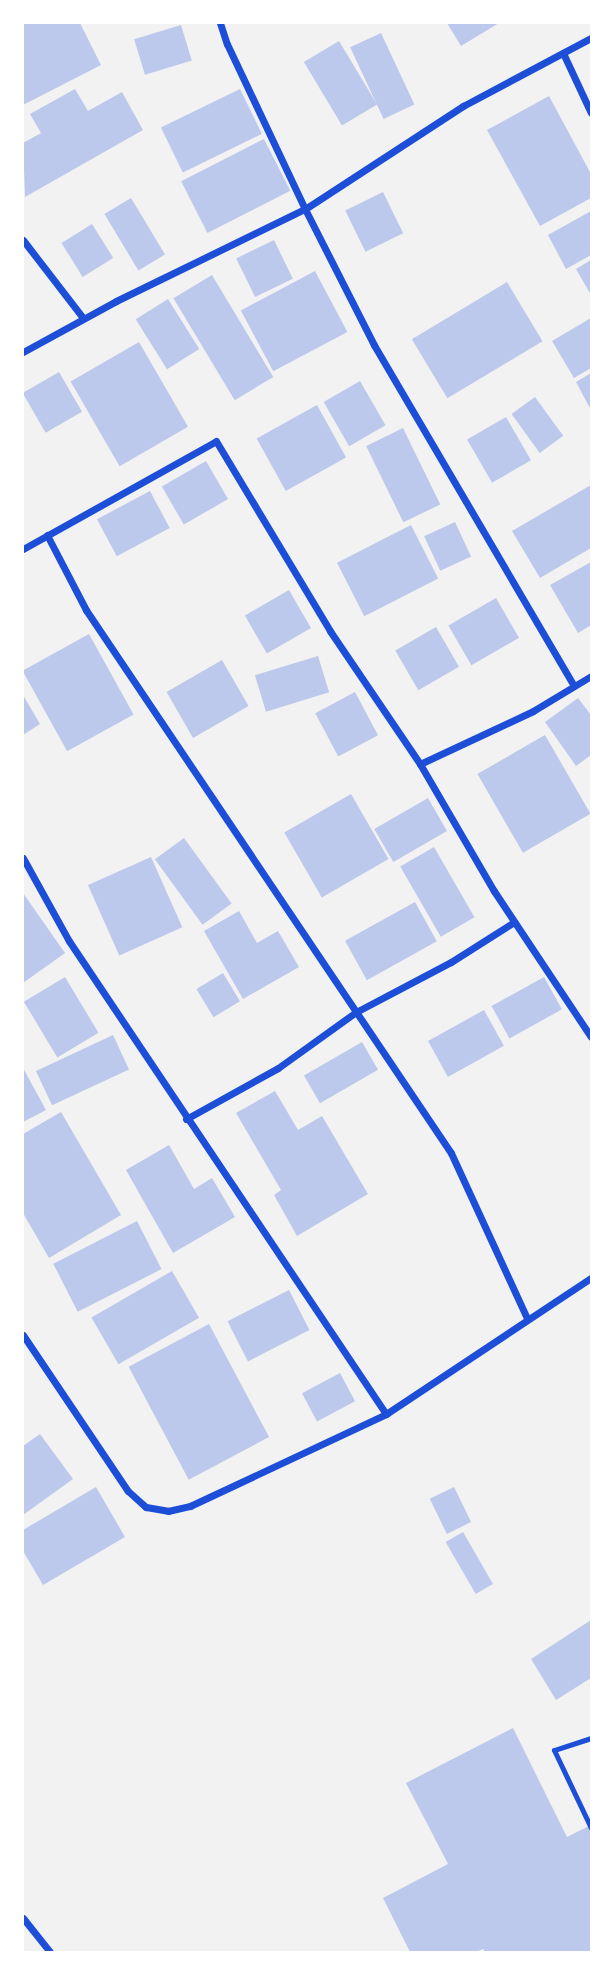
<!DOCTYPE html>
<html>
<head>
<meta charset="utf-8">
<style>
  body { margin:0 }
  #map { position:relative; width:614px; height:1975px; overflow:hidden; background:#f2f2f2; font-family:"IBM Plex Sans",sans-serif }
  div>[style] { position:absolute }
  [style*='--x'] { left:calc(var(--x)*1px); top:calc(var(--y)*1px); width:calc(var(--w)*1px); rotate:calc(var(--a)*1deg) }
  .building>* { inset:0; background:#bdc9ec; transform-origin:0 0 }
  .service>* { height:5px; margin:-2.5px; padding:0 2.5px; transform-origin:2.5px; border-radius:2.5px; background:#1d4ed8 }
  .minor>* { height:7px; margin:-3.5px; padding:0 3.5px; transform-origin:3.5px; border-radius:3.5px; background:#1d4ed8 }
  span { translate:-50% -50%; white-space:nowrap; text-align:center; line-height:1.15; -webkit-text-stroke:6px #fff; paint-order:stroke }
  .frame { position:absolute; inset:0; border:24px solid #fff; pointer-events:none }
</style>
</head>
<body>
<div id="map">
  <div class="building">
    <i style="clip-path:polygon(23px 23px,80px 23px,101px 65px,23px 105px)"></i>
    <i style="clip-path:polygon(447px 23px,499px 23px,461px 46px)"></i>
    <i style="left:181px;top:25px;width:37px;height:49px;rotate:73deg"></i>
    <i style="left:381px;top:33px;width:79px;height:34px;rotate:65deg"></i>
    <i style="left:339px;top:41px;width:74px;height:41px;rotate:59deg"></i>
    <i style="clip-path:polygon(75px 89px,88px 111px,122px 92px,143px 130px,25px 197px,23px 143px,41px 133px,30px 114px)"></i>
    <i style="left:240px;top:89px;width:50px;height:88px;rotate:64deg"></i>
    <i style="clip-path:polygon(549px 96px,591px 174px,591px 198px,540px 226px,487px 130px)"></i>
    <i style="left:264px;top:139px;width:58px;height:93px;rotate:63deg"></i>
    <i style="left:383px;top:192px;width:46px;height:42px;rotate:64deg"></i>
    <i style="left:131px;top:198px;width:66px;height:31px;rotate:59deg"></i>
    <i style="clip-path:polygon(591px 211px,591px 255px,566px 269px,548px 235px)"></i>
    <i style="left:92px;top:224px;width:40px;height:36px;rotate:58deg"></i>
    <i style="left:274px;top:240px;width:43px;height:42px;rotate:64deg"></i>
    <i style="clip-path:polygon(591px 260px,591px 295px,576px 269px)"></i>
    <i style="left:315px;top:271px;width:69px;height:84px;rotate:62deg"></i>
    <i style="left:212px;top:275px;width:119px;height:45px;rotate:59deg"></i>
    <i style="left:507px;top:282px;width:69px;height:111px;rotate:59deg"></i>
    <i style="left:168px;top:299px;width:59px;height:38px;rotate:58deg"></i>
    <i style="clip-path:polygon(591px 318px,591px 368px,574px 378px,552px 341px)"></i>
    <i style="left:139px;top:342px;width:98px;height:79px;rotate:60deg"></i>
    <i style="left:59px;top:372px;width:46px;height:42px;rotate:60deg"></i>
    <i style="clip-path:polygon(591px 373px,591px 410px,576px 382px)"></i>
    <i style="left:360px;top:381px;width:51px;height:42px;rotate:60deg"></i>
    <i style="left:535px;top:397px;width:48px;height:29px;rotate:54deg"></i>
    <i style="left:317px;top:405px;width:60px;height:69px;rotate:61deg"></i>
    <i style="left:506px;top:417px;width:50px;height:45px;rotate:60deg"></i>
    <i style="left:403px;top:428px;width:85px;height:41px;rotate:64deg"></i>
    <i style="left:206px;top:461px;width:44px;height:51px;rotate:60deg"></i>
    <i style="clip-path:polygon(591px 485px,591px 548px,540px 578px,512px 531px)"></i>
    <i style="left:150px;top:491px;width:42px;height:60px;rotate:62deg"></i>
    <i style="left:455px;top:522px;width:38px;height:34px;rotate:65deg"></i>
    <i style="left:411px;top:525px;width:60px;height:83px;rotate:63deg"></i>
    <i style="clip-path:polygon(591px 562px,591px 625px,578px 633px,550px 585px)"></i>
    <i style="left:289px;top:590px;width:44px;height:51px;rotate:60deg"></i>
    <i style="left:496px;top:598px;width:46px;height:55px;rotate:60deg"></i>
    <i style="left:436px;top:627px;width:46px;height:47px;rotate:60deg"></i>
    <i style="left:89px;top:634px;width:92px;height:76px;rotate:61deg"></i>
    <i style="left:318px;top:656px;width:38px;height:66px;rotate:73deg"></i>
    <i style="left:222px;top:660px;width:53px;height:64px;rotate:60deg"></i>
    <i style="left:355px;top:692px;width:49px;height:45px;rotate:62deg"></i>
    <i style="clip-path:polygon(23px 695px,40px 724px,23px 735px)"></i>
    <i style="clip-path:polygon(578px 698px,591px 715px,591px 755px,576px 766px,545px 722px)"></i>
    <i style="left:545px;top:735px;width:91px;height:78px;rotate:60deg"></i>
    <i style="left:351px;top:794px;width:75px;height:77px;rotate:60deg"></i>
    <i style="left:428px;top:798px;width:38px;height:62px;rotate:60deg"></i>
    <i style="left:184px;top:838px;width:81px;height:36px;rotate:54deg"></i>
    <i style="left:434px;top:847px;width:81px;height:39px;rotate:60deg"></i>
    <i style="left:151px;top:857px;width:77px;height:69px;rotate:66deg"></i>
    <i style="clip-path:polygon(23px 893px,65px 953px,23px 983px)"></i>
    <i style="left:415px;top:902px;width:45px;height:80px;rotate:61deg"></i>
    <i style="clip-path:polygon(239px 911px,257px 943px,278px 931px,299px 967px,243px 999px,204px 931px)"></i>
    <i style="left:223px;top:973px;width:33px;height:31px;rotate:59deg"></i>
    <i style="left:65px;top:977px;width:65px;height:48px;rotate:59deg"></i>
    <i style="left:544px;top:977px;width:37px;height:60px;rotate:61deg"></i>
    <i style="left:484px;top:1010px;width:41px;height:64px;rotate:61deg"></i>
    <i style="left:113px;top:1035px;width:38px;height:85px;rotate:65deg"></i>
    <i style="left:362px;top:1042px;width:32px;height:67px;rotate:60deg"></i>
    <i style="clip-path:polygon(23px 1068px,46px 1110px,23px 1122px)"></i>
    <i style="clip-path:polygon(275px 1091px,298px 1130px,322px 1116px,368px 1194px,297px 1236px,274px 1195px,281px 1190px,236px 1113px)"></i>
    <i style="clip-path:polygon(61px 1112px,121px 1215px,49px 1258px,23px 1213px,23px 1134px)"></i>
    <i style="clip-path:polygon(169px 1145px,194px 1189px,212px 1178px,235px 1217px,173px 1253px,126px 1170px)"></i>
    <i style="left:137px;top:1221px;width:54px;height:94px;rotate:63deg"></i>
    <i style="left:172px;top:1271px;width:54px;height:93px;rotate:60deg"></i>
    <i style="left:289px;top:1290px;width:45px;height:69px;rotate:63deg"></i>
    <i style="left:209px;top:1324px;width:128px;height:91px;rotate:62deg"></i>
    <i style="left:340px;top:1373px;width:32px;height:43px;rotate:62deg"></i>
    <i style="clip-path:polygon(40px 1434px,73px 1479px,23px 1515px,23px 1446px)"></i>
    <i style="clip-path:polygon(96px 1487px,125px 1537px,43px 1585px,23px 1551px,23px 1530px)"></i>
    <i style="left:454px;top:1487px;width:39px;height:27px;rotate:64deg"></i>
    <i style="left:463px;top:1532px;width:60px;height:20px;rotate:60deg"></i>
    <i style="clip-path:polygon(591px 1620px,591px 1678px,556px 1700px,531px 1659px)"></i>
    <i style="clip-path:polygon(513px 1728px,567px 1837px,591px 1825px,591px 1952px,485px 1952px,483px 1949px,476px 1952px,410px 1952px,383px 1898px,448px 1864px,406px 1783px)"></i>
  </div>
  <div class="service">
    <i style="--x:591;--y:1738;--w:39;--a:162"></i>
    <i style="--x:554;--y:1750;--w:86;--a:64.6"></i>
  </div>
  <div class="minor">
    <i style="--x:220;--y:23;--w:22;--a:72"></i>
    <i style="--x:227;--y:44;--w:183;--a:64.7"></i>
    <i style="--x:305;--y:209;--w:153;--a:63.1"></i>
    <i style="--x:374;--y:345;--w:395;--a:59.6"></i>
    <i style="--x:563;--y:53;--w:66;--a:65"></i>
    <i style="--x:23;--y:240;--w:98;--a:52.4"></i>
    <i style="--x:23;--y:352;--w:106;--a:-28.7"></i>
    <i style="--x:116;--y:301;--w:210;--a:-26"></i>
    <i style="--x:305;--y:209;--w:189;--a:-33.1"></i>
    <i style="--x:463;--y:106;--w:145;--a:-28"></i>
    <i style="--x:47;--y:535;--w:85;--a:62.5"></i>
    <i style="--x:86;--y:610;--w:654;--a:56.09"></i>
    <i style="--x:451;--y:1153;--w:182;--a:65.3"></i>
    <i style="--x:23;--y:549;--w:221;--a:-29.2"></i>
    <i style="--x:216;--y:441;--w:222;--a:59"></i>
    <i style="--x:330;--y:631;--w:161;--a:55.9"></i>
    <i style="--x:420;--y:764;--w:147;--a:59.8"></i>
    <i style="--x:494;--y:891;--w:175;--a:56.4"></i>
    <i style="--x:420;--y:764;--w:125;--a:-25.1"></i>
    <i style="--x:533;--y:711;--w:68;--a:-31.1"></i>
    <i style="--x:23;--y:858;--w:95;--a:61"></i>
    <i style="--x:69;--y:941;--w:569;--a:56.17"></i>
    <i style="--x:186;--y:1119;--w:105;--a:-29"></i>
    <i style="--x:278;--y:1068;--w:96;--a:-35.7"></i>
    <i style="--x:356;--y:1012;--w:107;--a:-27.8"></i>
    <i style="--x:451;--y:962;--w:75;--a:-32.4"></i>
    <i style="--x:23;--y:1335;--w:188;--a:56.1"></i>
    <i style="--x:128;--y:1491;--w:24;--a:42"></i>
    <i style="--x:146;--y:1507;--w:22;--a:10"></i>
    <i style="--x:168;--y:1511;--w:23;--a:-13"></i>
    <i style="--x:190;--y:1506;--w:217;--a:-25.1"></i>
    <i style="--x:386;--y:1414;--w:246;--a:-33.6"></i>
    <i style="--x:23;--y:1918;--w:43;--a:51.5"></i>
  </div>
  <div class="frame"></div>
</div>
</body>
</html>
